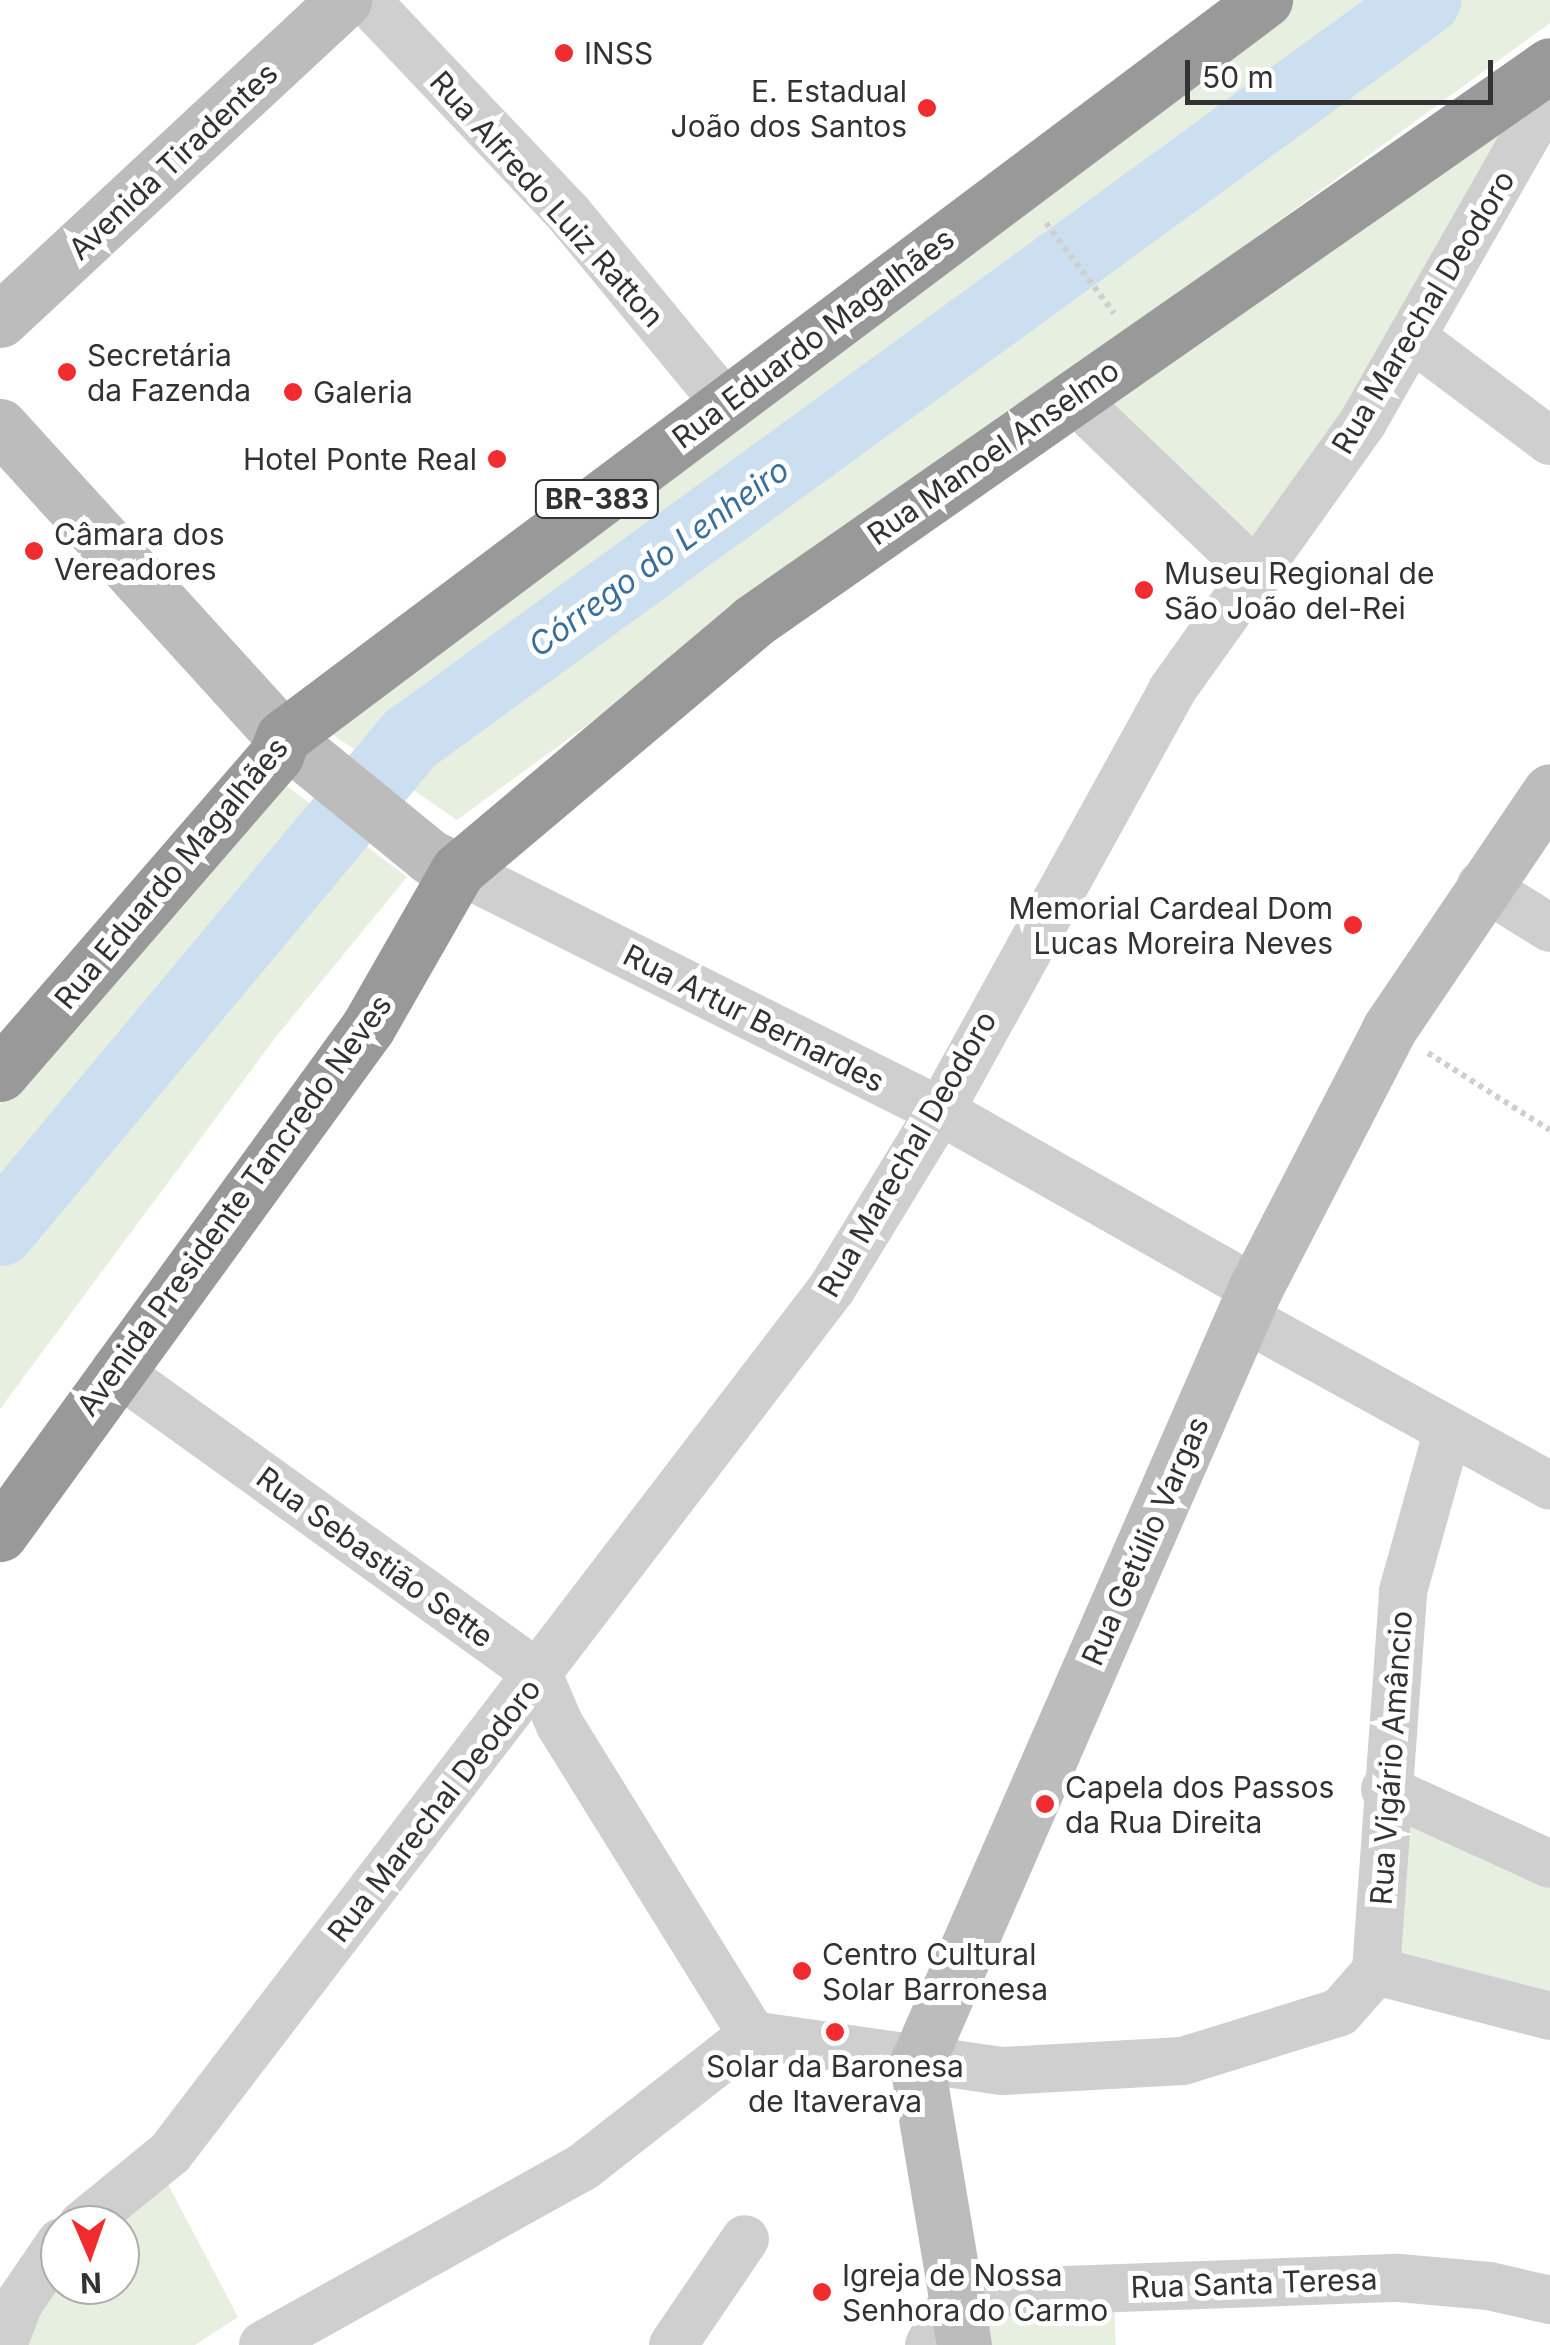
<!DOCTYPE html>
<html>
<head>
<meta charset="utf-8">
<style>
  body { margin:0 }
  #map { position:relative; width:1550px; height:2345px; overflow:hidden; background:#fff; font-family:Inter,sans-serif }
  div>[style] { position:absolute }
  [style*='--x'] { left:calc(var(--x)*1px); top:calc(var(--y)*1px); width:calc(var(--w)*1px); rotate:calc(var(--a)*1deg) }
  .green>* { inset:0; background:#e7efe0; transform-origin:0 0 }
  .river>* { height:72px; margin:-36px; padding:0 36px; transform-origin:36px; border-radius:36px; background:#cbdff0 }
  .path>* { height:6px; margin-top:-3px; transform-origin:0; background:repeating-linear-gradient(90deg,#cfcfcf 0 5px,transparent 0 10px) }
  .street>* { height:48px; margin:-24px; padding:0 24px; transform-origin:24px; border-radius:24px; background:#cfcfcf }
  .secondary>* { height:55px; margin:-27.5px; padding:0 27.5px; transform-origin:27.5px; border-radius:27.5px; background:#bcbcbc }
  .highway>* { height:55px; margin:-27.5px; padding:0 27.5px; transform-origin:27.5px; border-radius:27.5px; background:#999 }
  .dots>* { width:28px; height:28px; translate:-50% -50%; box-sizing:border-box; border:5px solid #fff; border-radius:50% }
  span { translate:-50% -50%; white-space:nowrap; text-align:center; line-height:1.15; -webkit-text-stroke:10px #fff; paint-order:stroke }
  .shield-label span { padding:2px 8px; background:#fff; border:2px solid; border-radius:8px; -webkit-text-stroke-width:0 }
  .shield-label { font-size:28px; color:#323232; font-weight:700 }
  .poi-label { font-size:30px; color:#323232 }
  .left { translate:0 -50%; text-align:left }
  .right { translate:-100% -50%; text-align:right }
  .street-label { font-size:30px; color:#323232 }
  .water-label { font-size:32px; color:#396f9b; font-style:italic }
  .north { position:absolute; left:40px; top:2205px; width:100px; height:100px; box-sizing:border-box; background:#fff; border:2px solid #adadad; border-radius:50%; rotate:178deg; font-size:28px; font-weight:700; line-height:40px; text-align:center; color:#323232 }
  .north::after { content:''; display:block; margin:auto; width:35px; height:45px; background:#f12c2f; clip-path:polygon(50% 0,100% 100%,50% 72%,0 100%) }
  .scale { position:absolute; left:1185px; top:60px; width:308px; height:45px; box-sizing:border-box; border:5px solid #323232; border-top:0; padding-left:12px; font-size:30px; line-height:35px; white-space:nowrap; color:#323232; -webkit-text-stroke:8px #fff; paint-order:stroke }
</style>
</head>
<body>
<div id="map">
  <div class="green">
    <i style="clip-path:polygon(1277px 0,1550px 0,1550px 23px,457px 820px,326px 730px)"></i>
    <i style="clip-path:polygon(1538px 91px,1257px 562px,1099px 410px)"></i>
    <i style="clip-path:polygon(271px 774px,407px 877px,275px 1038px,0 1409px,0 1104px)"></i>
    <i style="clip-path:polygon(1402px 1817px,1550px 1878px,1550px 2005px,1395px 1958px)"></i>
    <i style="clip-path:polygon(163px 2175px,238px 2317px,195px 2345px,21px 2345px,27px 2325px,60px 2285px,120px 2285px,120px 2225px,107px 2225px)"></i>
    <i style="left:1114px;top:2297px;width:48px;height:134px;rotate:88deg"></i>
  </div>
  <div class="river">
    <i style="--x:0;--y:1230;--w:640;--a:-50.14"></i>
    <i style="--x:410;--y:739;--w:1256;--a:-36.06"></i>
  </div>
  <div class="path">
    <i style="--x:1046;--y:223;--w:113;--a:52.9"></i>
    <i style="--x:1428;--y:1053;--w:144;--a:32.3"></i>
  </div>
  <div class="street">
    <i style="--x:366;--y:0;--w:295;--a:46.5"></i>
    <i style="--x:569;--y:214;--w:244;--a:50.5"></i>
    <i style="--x:1414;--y:339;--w:170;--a:36.9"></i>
    <i style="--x:1071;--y:396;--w:259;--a:43.7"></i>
    <i style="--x:458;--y:870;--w:539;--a:26.57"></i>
    <i style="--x:940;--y:1111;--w:362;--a:29.5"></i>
    <i style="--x:1481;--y:885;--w:81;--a:31.9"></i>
    <i style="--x:1243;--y:1317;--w:350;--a:28.8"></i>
    <i style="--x:115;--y:1370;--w:521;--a:35.7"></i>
    <i style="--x:538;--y:1674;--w:56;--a:66.7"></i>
    <i style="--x:560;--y:1725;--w:365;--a:58.2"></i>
    <i style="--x:1385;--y:1789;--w:181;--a:24.4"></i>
    <i style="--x:1376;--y:1971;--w:381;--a:-85.9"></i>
    <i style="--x:1403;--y:1591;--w:164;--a:-74.4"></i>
    <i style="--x:1376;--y:1971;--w:180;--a:14.5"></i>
    <i style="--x:82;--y:2225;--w:114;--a:-39.3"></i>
    <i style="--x:170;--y:2153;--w:1089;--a:-52.57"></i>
    <i style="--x:832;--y:1288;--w:207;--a:-58.6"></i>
    <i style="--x:940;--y:1111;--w:481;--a:-61.1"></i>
    <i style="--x:1172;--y:690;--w:329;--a:-54.5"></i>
    <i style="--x:1363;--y:422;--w:378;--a:-60.3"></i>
    <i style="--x:3;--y:2345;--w:45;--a:-69.1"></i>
    <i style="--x:19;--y:2303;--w:73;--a:-55.7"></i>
    <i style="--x:263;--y:2345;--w:366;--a:-29.1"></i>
    <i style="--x:583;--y:2167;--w:214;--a:-38"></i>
    <i style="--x:752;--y:2035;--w:254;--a:8.2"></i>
    <i style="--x:1003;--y:2071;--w:180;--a:-3.2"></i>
    <i style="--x:1183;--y:2061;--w:164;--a:-17.3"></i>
    <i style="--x:1340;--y:2012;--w:55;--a:-48.7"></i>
    <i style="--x:673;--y:2345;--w:128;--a:-55.8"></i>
    <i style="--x:929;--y:2345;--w:58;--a:-61.2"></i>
    <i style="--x:957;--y:2294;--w:442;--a:-2.1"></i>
    <i style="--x:1399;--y:2278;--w:90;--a:5.1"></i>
    <i style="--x:1489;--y:2286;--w:63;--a:12.9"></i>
  </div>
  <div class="secondary">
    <i style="--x:0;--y:320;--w:470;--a:-42.9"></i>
    <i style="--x:0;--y:426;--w:420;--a:47.7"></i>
    <i style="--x:283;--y:737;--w:190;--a:39.2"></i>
    <i style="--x:430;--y:857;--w:31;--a:25"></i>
    <i style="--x:964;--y:2345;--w:286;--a:-99.5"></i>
    <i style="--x:917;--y:2063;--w:845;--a:-66.41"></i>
    <i style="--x:1255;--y:1289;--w:292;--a:-62.7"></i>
    <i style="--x:1389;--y:1029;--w:287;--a:-55.9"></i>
  </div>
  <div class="highway">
    <i style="--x:0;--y:1074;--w:422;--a:-49.1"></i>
    <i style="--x:276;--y:755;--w:19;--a:-69"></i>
    <i style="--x:283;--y:737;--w:1228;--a:-36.89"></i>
    <i style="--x:0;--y:1534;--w:626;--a:-54.03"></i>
    <i style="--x:368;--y:1027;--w:181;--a:-60.2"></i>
    <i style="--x:458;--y:870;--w:385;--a:-40.1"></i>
    <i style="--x:752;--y:622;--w:973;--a:-34.91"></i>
  </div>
  <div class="dots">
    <i style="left:564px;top:53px;background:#f12c2f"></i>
    <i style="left:927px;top:108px;background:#f12c2f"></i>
    <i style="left:67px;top:372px;background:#f12c2f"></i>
    <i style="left:293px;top:392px;background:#f12c2f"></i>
    <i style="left:497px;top:459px;background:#f12c2f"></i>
    <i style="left:34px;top:551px;background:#f12c2f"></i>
    <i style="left:1144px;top:590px;background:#f12c2f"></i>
    <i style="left:1353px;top:925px;background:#f12c2f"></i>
    <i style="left:1045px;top:1804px;background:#f12c2f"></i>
    <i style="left:802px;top:1971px;background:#f12c2f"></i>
    <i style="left:835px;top:2032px;background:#f12c2f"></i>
    <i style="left:822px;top:2292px;background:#f12c2f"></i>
  </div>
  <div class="shield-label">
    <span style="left:597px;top:499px">BR-383</span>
  </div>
  <div class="poi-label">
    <span class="left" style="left:584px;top:53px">INSS</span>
    <span class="right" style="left:907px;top:108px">E. Estadual<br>João dos Santos</span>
    <span class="left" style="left:87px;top:372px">Secretária<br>da Fazenda</span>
    <span class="left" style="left:313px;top:392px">Galeria</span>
    <span class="right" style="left:477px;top:459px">Hotel Ponte Real</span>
    <span class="left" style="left:54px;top:551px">Câmara dos<br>Vereadores</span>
    <span class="left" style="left:1164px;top:590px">Museu Regional de<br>São João del-Rei</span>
    <span class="right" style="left:1333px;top:925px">Memorial Cardeal Dom<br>Lucas Moreira Neves</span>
    <span class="left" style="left:1065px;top:1804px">Capela dos Passos<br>da Rua Direita</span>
    <span class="left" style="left:822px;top:1971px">Centro Cultural<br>Solar Barronesa</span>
    <span style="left:835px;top:2083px">Solar da Baronesa<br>de Itaverava</span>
    <span class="left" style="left:842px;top:2292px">Igreja de Nossa<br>Senhora do Carmo</span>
  </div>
  <div class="street-label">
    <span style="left:173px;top:161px;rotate:-43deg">Avenida Tiradentes</span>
    <span style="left:547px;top:199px;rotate:48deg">Rua Alfredo Luiz Ratton</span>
    <span style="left:1423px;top:312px;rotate:-59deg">Rua Marechal Deodoro</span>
    <span style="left:813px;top:338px;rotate:-37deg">Rua Eduardo Magalhães</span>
    <span style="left:993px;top:452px;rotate:-35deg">Rua Manoel Anselmo</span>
    <span style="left:171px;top:873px;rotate:-50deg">Rua Eduardo Magalhães</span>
    <span style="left:754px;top:1018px;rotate:27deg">Rua Artur Bernardes</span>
    <span style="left:907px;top:1154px;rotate:-60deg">Rua Marechal Deodoro</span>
    <span style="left:234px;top:1205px;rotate:-54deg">Avenida Presidente Tancredo Neves</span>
    <span style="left:1145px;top:1541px;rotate:-66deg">Rua Getúlio Vargas</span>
    <span style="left:375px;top:1557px;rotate:36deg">Rua Sebastião Sette</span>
    <span style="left:1391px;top:1758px;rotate:-86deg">Rua Vigário Amâncio</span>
    <span style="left:434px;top:1810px;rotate:-52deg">Rua Marechal Deodoro</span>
    <span style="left:1254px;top:2283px;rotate:-2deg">Rua Santa Teresa</span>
  </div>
  <div class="water-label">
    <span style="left:659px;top:558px;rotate:-36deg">Córrego do Lenheiro</span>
  </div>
  <div class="north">N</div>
  <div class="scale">50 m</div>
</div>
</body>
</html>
